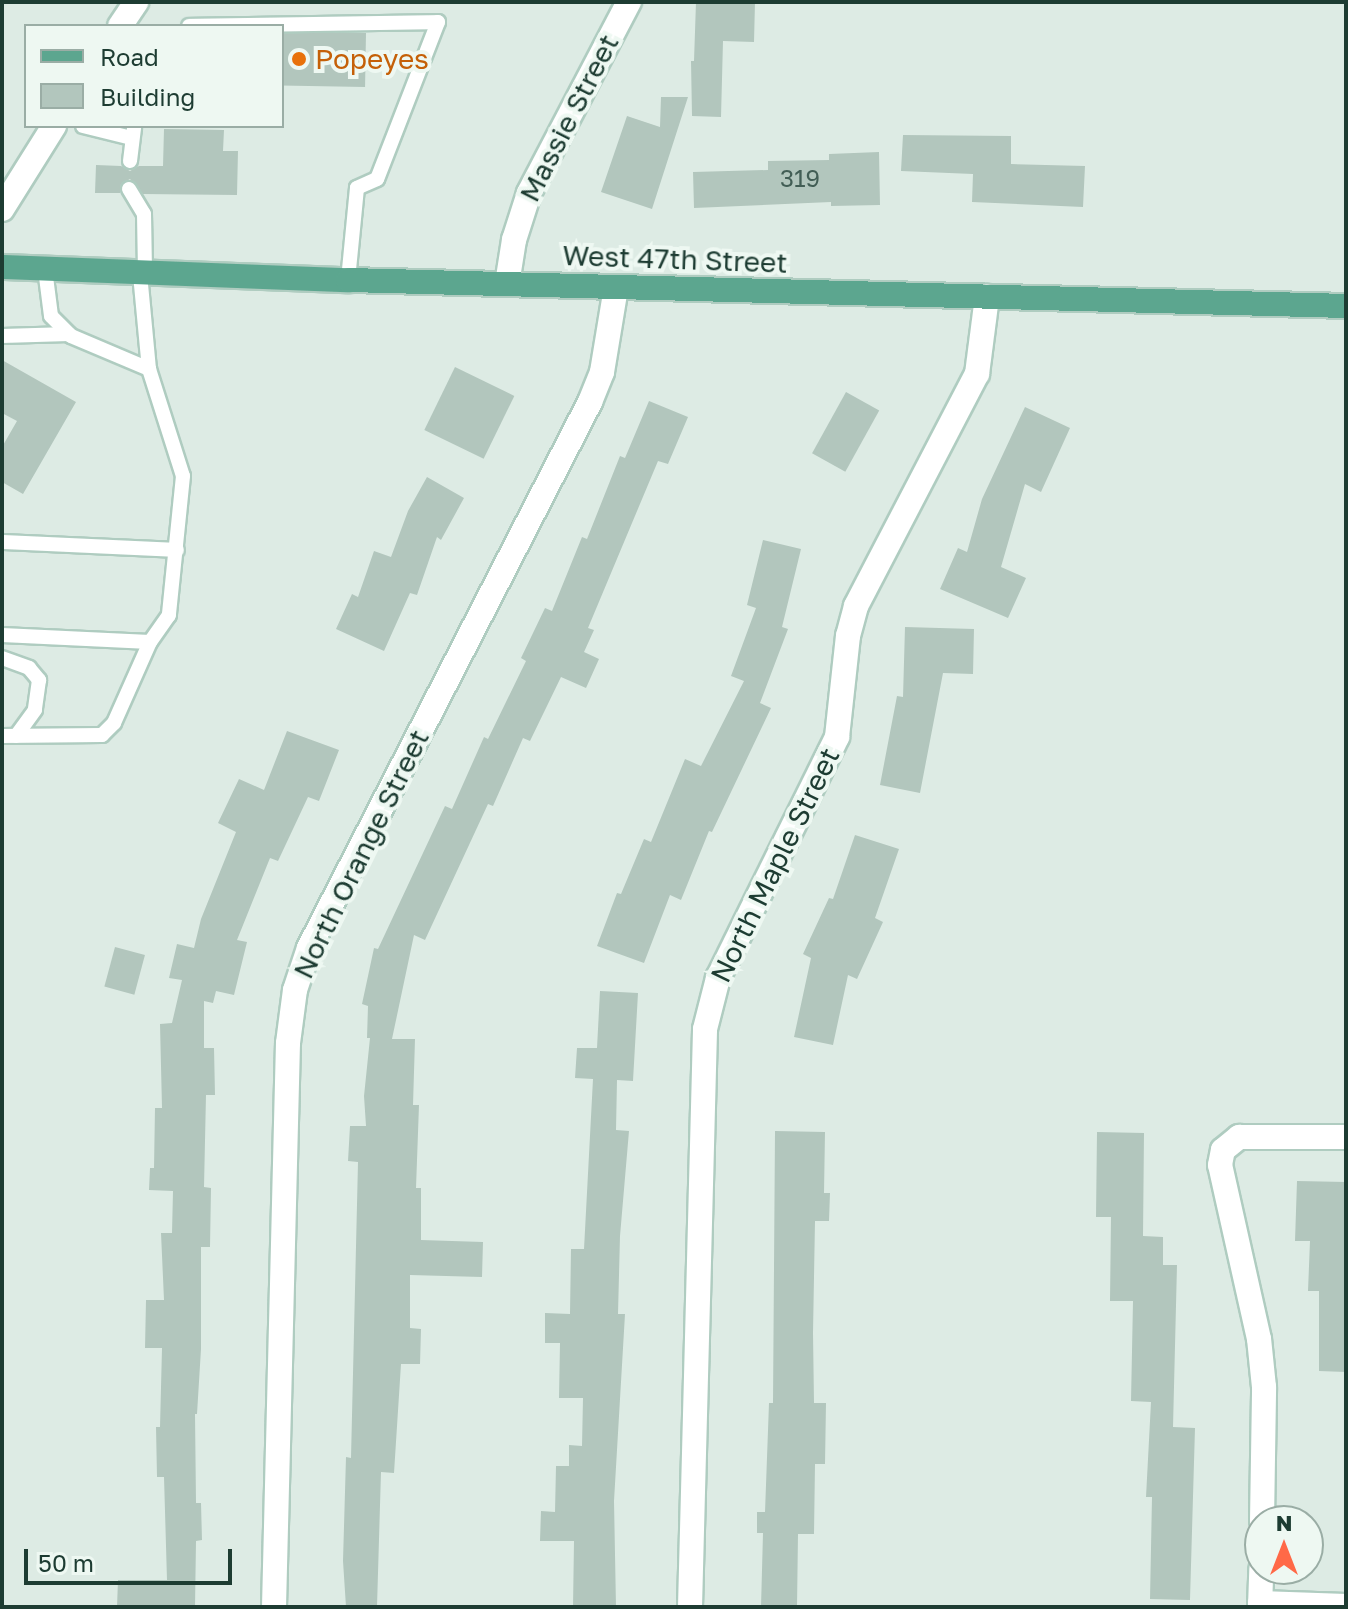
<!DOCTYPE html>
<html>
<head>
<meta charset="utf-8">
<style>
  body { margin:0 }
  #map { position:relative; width:1348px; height:1609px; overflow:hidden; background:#ddebe4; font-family:"Golos Text",sans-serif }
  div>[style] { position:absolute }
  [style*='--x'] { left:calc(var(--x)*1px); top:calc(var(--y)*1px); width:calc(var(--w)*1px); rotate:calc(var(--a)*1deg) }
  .building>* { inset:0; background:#b2c6bd; transform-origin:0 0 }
  .roads { filter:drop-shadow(2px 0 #afccc0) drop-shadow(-2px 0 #afccc0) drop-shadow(0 2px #afccc0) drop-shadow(0 -2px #afccc0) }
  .service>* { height:14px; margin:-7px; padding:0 7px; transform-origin:7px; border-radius:7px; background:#fff }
  .minor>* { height:24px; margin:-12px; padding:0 12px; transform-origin:12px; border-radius:12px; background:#fff }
  .secondary>* { height:24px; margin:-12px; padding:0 12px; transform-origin:12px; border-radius:12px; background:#fff }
  .primary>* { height:24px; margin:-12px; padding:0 12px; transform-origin:12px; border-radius:12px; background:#5ca68f }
  .dots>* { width:22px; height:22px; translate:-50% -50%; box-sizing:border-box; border:4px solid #eef8f2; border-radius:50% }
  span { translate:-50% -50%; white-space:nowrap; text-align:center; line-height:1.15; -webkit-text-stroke:8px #eef8f2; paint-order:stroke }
  .number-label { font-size:24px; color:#425e55 }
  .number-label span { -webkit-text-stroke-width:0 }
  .food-label { font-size:28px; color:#c56008 }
  .left { translate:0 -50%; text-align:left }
  .street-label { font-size:28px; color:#1d3c32 }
  .frame { position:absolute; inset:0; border:4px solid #1d3c32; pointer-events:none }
  .legend { position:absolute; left:24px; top:24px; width:260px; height:104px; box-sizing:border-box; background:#eef8f2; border:2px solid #9aada5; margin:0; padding:10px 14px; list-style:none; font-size:24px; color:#1d3c32 }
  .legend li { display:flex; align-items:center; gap:16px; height:40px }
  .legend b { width:40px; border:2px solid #9aada5 }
  .north { position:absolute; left:1244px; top:1505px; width:80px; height:80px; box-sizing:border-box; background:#eef8f2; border:2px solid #9aada5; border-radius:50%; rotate:0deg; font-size:22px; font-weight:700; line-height:32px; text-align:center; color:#1d3c32 }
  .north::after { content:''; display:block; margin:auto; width:28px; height:36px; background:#ff6947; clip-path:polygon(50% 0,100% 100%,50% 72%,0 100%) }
  .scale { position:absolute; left:24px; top:1549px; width:208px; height:36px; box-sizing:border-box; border:4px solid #1d3c32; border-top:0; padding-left:10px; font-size:24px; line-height:28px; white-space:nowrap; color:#1d3c32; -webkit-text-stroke:6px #eef8f2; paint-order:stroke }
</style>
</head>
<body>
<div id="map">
  <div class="building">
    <i style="clip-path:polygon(696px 2px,755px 2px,754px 42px,723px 41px,721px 117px,692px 116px,691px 61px,694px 61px)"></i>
    <i style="left:366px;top:33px;width:54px;height:84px;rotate:91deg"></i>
    <i style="clip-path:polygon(661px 97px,688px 97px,652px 209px,601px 192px,627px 116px,660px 127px)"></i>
    <i style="clip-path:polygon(164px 129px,224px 130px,223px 151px,238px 151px,237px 195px,143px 194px,130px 179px,121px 184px,120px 193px,95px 193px,96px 165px,121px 166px,130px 171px,139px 166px,163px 166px)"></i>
    <i style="clip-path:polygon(903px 135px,1011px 136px,1011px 164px,1085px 166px,1083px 207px,972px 202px,973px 174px,901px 171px)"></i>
    <i style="clip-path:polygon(879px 152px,880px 205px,831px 206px,831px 202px,694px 208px,693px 172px,768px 170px,768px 161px,829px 160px,829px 154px)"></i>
    <i style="clip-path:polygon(2px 360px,76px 402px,23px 494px,2px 482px,2px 447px,17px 421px,2px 413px)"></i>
    <i style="left:455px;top:367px;width:66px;height:70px;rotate:26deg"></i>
    <i style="left:846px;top:392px;width:38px;height:70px;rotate:29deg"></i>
    <i style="clip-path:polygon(649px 401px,688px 417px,668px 464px,658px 461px,588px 628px,594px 630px,584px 652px,599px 659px,586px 688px,561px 677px,530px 741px,523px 738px,493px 806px,488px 804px,425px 940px,414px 935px,392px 1039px,415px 1039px,413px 1105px,419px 1105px,416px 1188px,421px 1188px,421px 1240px,483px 1242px,482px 1277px,410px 1275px,410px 1328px,421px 1329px,420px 1364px,401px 1364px,394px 1473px,381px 1472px,377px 1607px,346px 1607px,343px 1561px,346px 1457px,351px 1458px,358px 1162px,348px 1161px,350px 1126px,366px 1126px,364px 1096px,370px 1038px,367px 1038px,368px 1006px,362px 1004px,374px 948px,378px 949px,445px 806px,452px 809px,484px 737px,488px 739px,526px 661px,521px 658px,545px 608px,552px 611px,582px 537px,587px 539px,620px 456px,625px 458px)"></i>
    <i style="clip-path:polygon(1025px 407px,1070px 428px,1041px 492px,1025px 484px,1001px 567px,1026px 578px,1008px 618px,940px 589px,958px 548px,967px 552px,982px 499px)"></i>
    <i style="clip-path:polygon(427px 477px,464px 498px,441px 540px,437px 537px,417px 595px,410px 593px,384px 651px,336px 629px,352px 594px,358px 597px,374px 551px,391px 557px,408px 511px)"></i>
    <i style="clip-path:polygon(763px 540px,801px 549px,782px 627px,788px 629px,760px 703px,771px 708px,712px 832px,709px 831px,681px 900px,670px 895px,644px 963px,597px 946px,617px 893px,621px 894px,644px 839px,651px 842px,685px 759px,701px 766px,744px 681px,731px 676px,756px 608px,747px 605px)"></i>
    <i style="clip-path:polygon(905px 627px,974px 629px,973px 674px,943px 673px,920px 793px,880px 785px,897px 696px,903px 697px)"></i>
    <i style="clip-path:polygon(287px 731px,339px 750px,319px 801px,308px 797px,278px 861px,270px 858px,237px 940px,247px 942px,234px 995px,216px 991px,213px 1003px,204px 1001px,204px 1048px,214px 1048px,215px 1095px,206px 1095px,204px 1187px,211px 1188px,210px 1247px,201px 1247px,201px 1349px,197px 1414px,195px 1414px,196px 1503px,201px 1503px,202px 1540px,196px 1541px,195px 1607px,117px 1607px,118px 1580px,167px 1580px,164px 1477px,157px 1477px,156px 1427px,160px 1427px,162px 1348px,145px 1348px,146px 1300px,164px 1300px,161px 1233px,172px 1233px,173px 1191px,149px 1190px,150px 1168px,154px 1168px,155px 1108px,162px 1108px,160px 1024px,172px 1023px,182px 980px,169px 978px,177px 944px,194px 948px,201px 919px,236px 832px,218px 823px,239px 779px,264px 790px)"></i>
    <i style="clip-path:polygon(855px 835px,899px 849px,875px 918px,883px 922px,857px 979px,848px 975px,833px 1045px,794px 1037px,811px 958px,803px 954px,829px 898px,833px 899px)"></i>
    <i style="left:115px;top:947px;width:31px;height:41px;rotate:15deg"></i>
    <i style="clip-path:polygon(600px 991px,638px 993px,633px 1081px,617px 1080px,616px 1130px,629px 1131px,620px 1236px,618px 1314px,625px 1314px,614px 1501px,616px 1607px,573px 1607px,574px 1541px,540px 1541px,541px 1511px,555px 1512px,556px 1466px,569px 1466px,569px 1445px,582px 1446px,583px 1398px,559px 1398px,560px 1343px,545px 1343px,545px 1313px,570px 1314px,571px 1249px,584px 1249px,593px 1079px,575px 1078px,577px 1048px,597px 1048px)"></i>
    <i style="clip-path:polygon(775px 1131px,825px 1132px,824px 1193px,830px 1193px,829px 1221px,815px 1221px,813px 1333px,814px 1403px,826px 1403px,825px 1464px,815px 1464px,814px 1534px,798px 1534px,797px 1607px,761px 1607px,763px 1533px,757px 1533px,757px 1512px,765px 1512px,769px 1403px,773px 1403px)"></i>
    <i style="clip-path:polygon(1097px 1132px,1144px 1133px,1143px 1236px,1163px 1237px,1163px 1265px,1177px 1265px,1173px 1427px,1195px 1428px,1190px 1600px,1150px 1599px,1152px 1497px,1146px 1497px,1151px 1402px,1131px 1401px,1133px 1301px,1110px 1301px,1111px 1217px,1096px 1217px)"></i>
    <i style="clip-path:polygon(1297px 1181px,1346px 1182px,1346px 1372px,1319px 1371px,1319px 1291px,1308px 1291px,1310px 1241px,1295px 1241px)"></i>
  </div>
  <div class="roads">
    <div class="service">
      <i style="--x:189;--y:26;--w:249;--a:-0.9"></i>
      <i style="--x:438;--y:22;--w:168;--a:111.2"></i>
      <i style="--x:377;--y:179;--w:22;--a:156"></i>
      <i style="--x:357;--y:188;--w:92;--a:95.6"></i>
      <i style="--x:83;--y:126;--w:50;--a:13.8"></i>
      <i style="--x:130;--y:161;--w:35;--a:-83"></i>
      <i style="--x:129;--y:189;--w:29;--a:59"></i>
      <i style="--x:144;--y:214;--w:60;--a:89"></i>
      <i style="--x:45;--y:269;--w:47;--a:82.7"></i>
      <i style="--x:51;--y:316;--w:28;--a:45"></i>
      <i style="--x:71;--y:336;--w:85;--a:22.9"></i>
      <i style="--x:140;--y:274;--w:95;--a:84.6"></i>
      <i style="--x:149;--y:369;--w:112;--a:72.4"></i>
      <i style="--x:183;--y:476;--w:140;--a:95.8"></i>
      <i style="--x:169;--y:615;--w:33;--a:125"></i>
      <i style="--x:2;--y:336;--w:67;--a:-1.7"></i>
      <i style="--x:2;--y:542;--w:175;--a:2.6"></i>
      <i style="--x:2;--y:635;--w:148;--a:2.7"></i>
      <i style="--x:150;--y:642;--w:89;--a:114"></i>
      <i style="--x:114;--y:723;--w:17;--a:135"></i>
      <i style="--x:102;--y:735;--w:100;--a:179.4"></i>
      <i style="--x:2;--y:658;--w:29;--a:20"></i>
      <i style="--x:29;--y:668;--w:16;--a:50"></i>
      <i style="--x:39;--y:680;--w:30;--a:98"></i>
      <i style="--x:35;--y:710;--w:32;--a:126"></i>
    </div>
    <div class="minor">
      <i style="--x:507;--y:284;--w:45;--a:-81"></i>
      <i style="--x:514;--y:240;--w:49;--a:-72.3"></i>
      <i style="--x:529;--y:193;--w:216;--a:-62.4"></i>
      <i style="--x:1262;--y:1521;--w:134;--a:-89.1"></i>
      <i style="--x:1264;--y:1387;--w:48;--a:-95.9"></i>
      <i style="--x:1259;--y:1339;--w:178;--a:-102.6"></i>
      <i style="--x:1220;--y:1165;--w:15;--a:-79"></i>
      <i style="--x:1223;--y:1150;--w:21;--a:-39"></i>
      <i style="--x:1239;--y:1137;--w:107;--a:0"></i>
      <i style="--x:1260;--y:1603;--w:86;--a:2"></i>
      <i style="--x:274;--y:1607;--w:564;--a:-88.58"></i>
      <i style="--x:288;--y:1043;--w:53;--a:-82.5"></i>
      <i style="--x:295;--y:990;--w:44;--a:-71.6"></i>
      <i style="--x:309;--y:948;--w:614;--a:-62.77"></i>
      <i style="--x:590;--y:402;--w:32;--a:-68"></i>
      <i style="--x:602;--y:372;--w:86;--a:-80.6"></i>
      <i style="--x:690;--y:1607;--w:578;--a:-88.51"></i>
      <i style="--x:705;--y:1029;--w:53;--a:-75.7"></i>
      <i style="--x:718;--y:978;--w:269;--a:-63.7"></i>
      <i style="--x:837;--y:737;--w:102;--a:-83.8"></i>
      <i style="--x:848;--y:636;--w:31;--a:-75"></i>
      <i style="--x:856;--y:606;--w:262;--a:-62.5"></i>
      <i style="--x:977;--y:374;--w:78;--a:-82.6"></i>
      <i style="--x:1260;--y:1607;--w:38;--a:-88"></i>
    </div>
    <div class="secondary">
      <i style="--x:120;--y:26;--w:29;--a:-56"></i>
      <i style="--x:2;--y:209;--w:98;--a:-57.9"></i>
    </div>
    <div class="primary">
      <i style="--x:2;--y:267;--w:346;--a:2.2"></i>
      <i style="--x:348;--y:280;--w:998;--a:1.49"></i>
    </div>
  </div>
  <div class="dots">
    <i style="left:299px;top:59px;background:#e8710a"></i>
  </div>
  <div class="number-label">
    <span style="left:800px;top:178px">319</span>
  </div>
  <div class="food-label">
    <span class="left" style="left:315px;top:59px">Popeyes</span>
  </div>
  <div class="street-label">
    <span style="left:569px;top:118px;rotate:-63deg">Massie Street</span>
    <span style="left:675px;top:259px;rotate:2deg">West 47th Street</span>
    <span style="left:361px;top:854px;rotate:-64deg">North Orange Street</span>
    <span style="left:775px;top:865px;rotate:-64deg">North Maple Street</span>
  </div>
  <div class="frame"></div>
  <ul class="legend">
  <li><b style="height:10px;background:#5ca68f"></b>Road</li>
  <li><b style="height:22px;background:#b2c6bd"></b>Building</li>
  </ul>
  <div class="north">N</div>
  <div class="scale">50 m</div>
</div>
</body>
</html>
